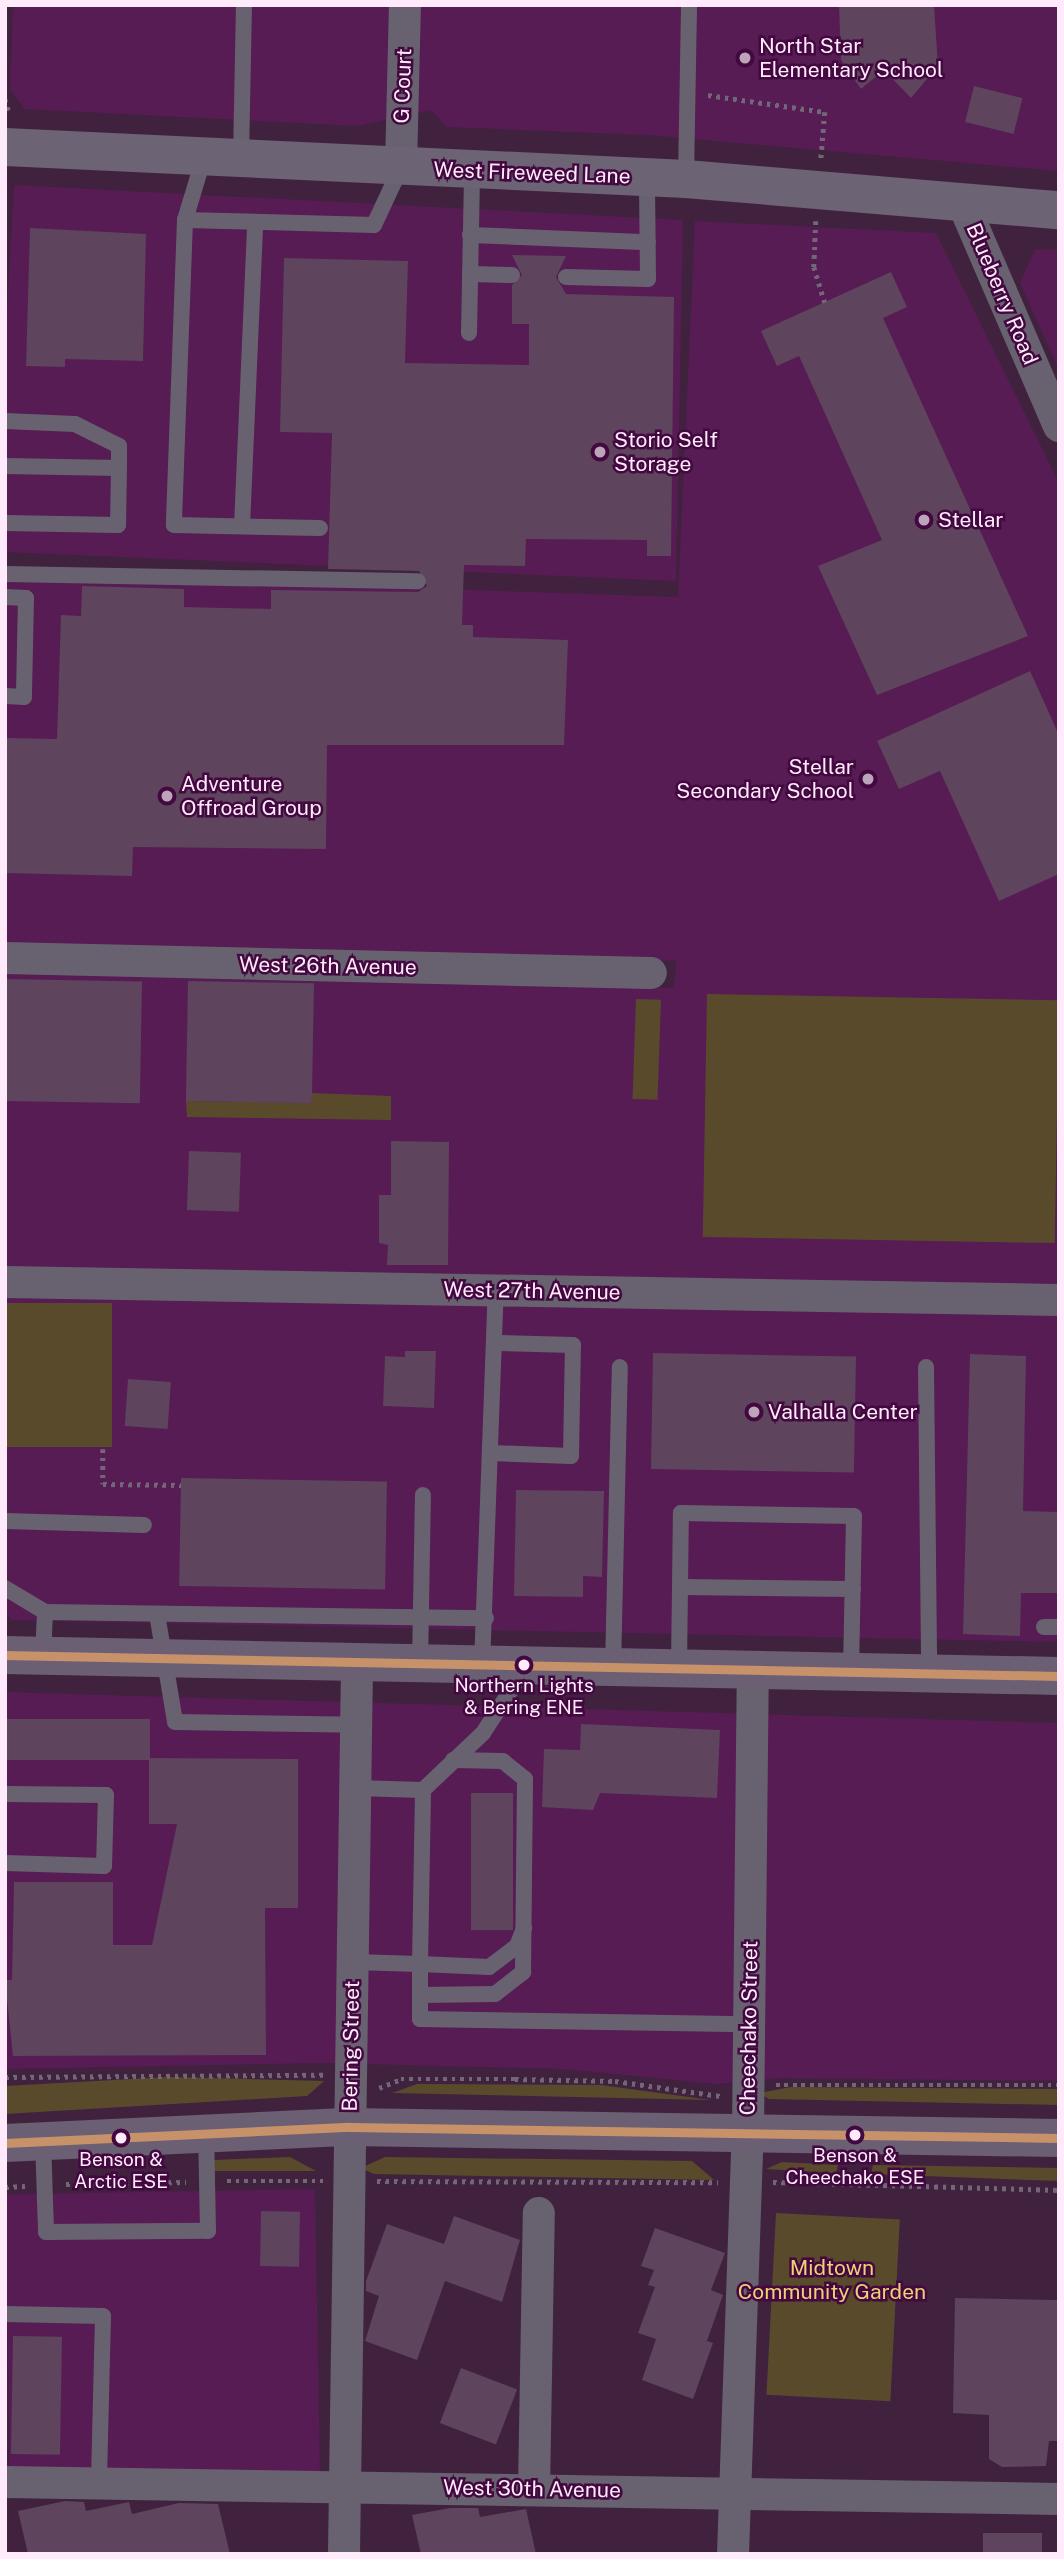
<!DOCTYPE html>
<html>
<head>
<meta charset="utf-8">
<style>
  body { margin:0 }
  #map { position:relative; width:1064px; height:2559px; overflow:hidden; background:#40223f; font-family:"Public Sans",sans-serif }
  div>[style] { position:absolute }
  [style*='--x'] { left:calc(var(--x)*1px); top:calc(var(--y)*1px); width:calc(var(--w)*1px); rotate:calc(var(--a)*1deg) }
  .built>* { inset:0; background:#561c53; transform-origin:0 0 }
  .green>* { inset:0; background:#5a4a2c; transform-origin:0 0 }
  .building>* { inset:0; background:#5e445c; transform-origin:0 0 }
  .path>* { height:4.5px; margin-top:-2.25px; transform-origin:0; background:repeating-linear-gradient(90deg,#726776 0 3.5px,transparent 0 8.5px) }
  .lane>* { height:16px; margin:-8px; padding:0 8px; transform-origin:8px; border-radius:8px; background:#686270 }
  .street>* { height:32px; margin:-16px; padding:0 16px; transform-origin:16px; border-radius:16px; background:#686270 }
  .secondary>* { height:38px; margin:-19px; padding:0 19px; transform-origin:19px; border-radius:19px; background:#6c6374 }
  .primary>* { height:38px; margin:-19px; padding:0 19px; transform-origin:19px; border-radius:19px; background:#6b5f73 }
  .bus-1>* { height:9px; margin:-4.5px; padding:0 4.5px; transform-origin:4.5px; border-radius:4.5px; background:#c7916a }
  .dots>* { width:19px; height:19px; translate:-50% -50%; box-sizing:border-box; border:4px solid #42083f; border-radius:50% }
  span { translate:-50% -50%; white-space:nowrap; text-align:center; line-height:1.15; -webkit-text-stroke:5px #42083f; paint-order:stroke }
  .bus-label { font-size:19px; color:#ffeafc }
  .poi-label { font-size:21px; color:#ffeafc }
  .left { translate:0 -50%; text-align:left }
  .right { translate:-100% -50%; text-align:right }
  .street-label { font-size:21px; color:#ffeafc }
  .park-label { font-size:21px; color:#efcf77 }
  .frame { position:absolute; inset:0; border:7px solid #ffeafc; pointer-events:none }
</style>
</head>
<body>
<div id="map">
  <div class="built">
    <i style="clip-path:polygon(13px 5px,1059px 5px,1059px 171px,648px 135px,447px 127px,431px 110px,358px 126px,25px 109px,10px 90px)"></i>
    <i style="clip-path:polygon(14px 185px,683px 220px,676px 581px,5px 552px,5px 347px)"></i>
    <i style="clip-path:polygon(695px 221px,936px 233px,1059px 483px,1059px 1642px,12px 1620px,5px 1612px,5px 969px,674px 988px,676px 961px,5px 944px,5px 574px,678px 597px)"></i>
    <i style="clip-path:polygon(1035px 249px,1059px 250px,1059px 370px,1020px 283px)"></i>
    <i style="clip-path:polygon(5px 1692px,1059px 1723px,1059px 2081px,781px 2078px,716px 2084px,565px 2069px,321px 2063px,5px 2069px)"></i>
    <i style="left:315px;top:2189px;width:287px;height:310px;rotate:89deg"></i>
  </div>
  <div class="green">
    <i style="left:707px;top:994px;width:352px;height:243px;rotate:1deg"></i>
    <i style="left:636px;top:999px;width:25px;height:100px;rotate:2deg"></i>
    <i style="clip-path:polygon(312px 1093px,391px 1096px,391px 1120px,187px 1117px,186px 1101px,312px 1103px)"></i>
    <i style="left:5px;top:1303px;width:107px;height:144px"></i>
    <i style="clip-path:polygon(169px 2077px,324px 2081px,307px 2096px,5px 2114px,5px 2086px)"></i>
    <i style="clip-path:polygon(417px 2084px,601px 2085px,711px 2100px,392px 2093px)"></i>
    <i style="clip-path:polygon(791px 2087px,1059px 2089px,1059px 2105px,769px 2099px,759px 2093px)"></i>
    <i style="clip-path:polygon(290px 2157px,316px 2171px,214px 2171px,214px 2160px)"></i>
    <i style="clip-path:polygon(385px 2157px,692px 2161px,714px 2180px,374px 2174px,361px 2168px)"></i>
    <i style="clip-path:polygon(782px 2162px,838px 2165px,836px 2173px,766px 2169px)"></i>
    <i style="clip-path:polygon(873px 2165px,1059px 2168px,1059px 2181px,871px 2174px)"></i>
    <i style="left:776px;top:2213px;width:124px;height:182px;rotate:3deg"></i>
  </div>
  <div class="building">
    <i style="clip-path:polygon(839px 5px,934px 5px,938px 66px,911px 98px,884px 70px,861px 89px,841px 60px)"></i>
    <i style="left:974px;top:86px;width:50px;height:37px;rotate:14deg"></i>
    <i style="clip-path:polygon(30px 228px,146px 234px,143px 361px,65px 359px,65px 367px,26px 366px)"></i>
    <i style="clip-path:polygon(512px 255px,566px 256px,556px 277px,566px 294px,674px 297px,671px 556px,647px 556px,647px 540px,526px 539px,525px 566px,464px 565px,462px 625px,473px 625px,473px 637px,568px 640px,564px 745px,327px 745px,326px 849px,133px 847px,132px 876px,6px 873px,7px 738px,57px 739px,61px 615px,81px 616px,82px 586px,184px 589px,184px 607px,271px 609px,271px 590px,418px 592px,427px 586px,419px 571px,328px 569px,332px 433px,280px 432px,284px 258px,408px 261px,405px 363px,529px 365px,529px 324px,512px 324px,512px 285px,522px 275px)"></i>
    <i style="clip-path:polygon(891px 272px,907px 307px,883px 318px,1028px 636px,877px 695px,818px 566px,882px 540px,799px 356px,777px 366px,761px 331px)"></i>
    <i style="clip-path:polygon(1030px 671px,1059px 735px,1059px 874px,999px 901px,940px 771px,899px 789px,877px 741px)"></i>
    <i style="left:5px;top:979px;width:137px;height:122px;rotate:1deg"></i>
    <i style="left:188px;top:981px;width:126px;height:120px;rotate:1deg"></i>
    <i style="clip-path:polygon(391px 1141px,449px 1142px,448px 1265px,387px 1265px,388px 1245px,379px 1243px,379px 1195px,391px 1195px)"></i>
    <i style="left:189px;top:1151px;width:52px;height:59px;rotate:2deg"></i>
    <i style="clip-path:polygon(405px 1351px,436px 1351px,434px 1408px,383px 1406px,385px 1356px,405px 1357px)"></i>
    <i style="left:653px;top:1353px;width:203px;height:116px;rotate:1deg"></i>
    <i style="clip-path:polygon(970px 1354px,1026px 1356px,1023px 1511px,1059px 1512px,1059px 1593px,1021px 1593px,1020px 1636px,963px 1634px)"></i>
    <i style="left:128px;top:1379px;width:43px;height:47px;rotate:4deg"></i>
    <i style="left:181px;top:1478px;width:206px;height:108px;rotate:1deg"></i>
    <i style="clip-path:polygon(516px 1490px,604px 1491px,602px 1577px,583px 1576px,583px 1597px,514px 1596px)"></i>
    <i style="left:5px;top:1719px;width:145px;height:41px"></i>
    <i style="clip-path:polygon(581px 1724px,720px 1730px,717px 1798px,600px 1793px,593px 1810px,542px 1807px,544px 1749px,580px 1750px)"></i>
    <i style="clip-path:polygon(149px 1758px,298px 1759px,298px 1908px,265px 1908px,266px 2055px,13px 2056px,5px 1980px,12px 1980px,14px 1882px,113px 1882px,113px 1945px,152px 1945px,177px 1824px,149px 1824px)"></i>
    <i style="left:471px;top:1793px;width:42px;height:137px"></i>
    <i style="left:261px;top:2211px;width:39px;height:55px;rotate:1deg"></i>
    <i style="clip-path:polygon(454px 2216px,520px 2240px,502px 2302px,445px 2281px,417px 2360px,365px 2341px,379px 2296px,366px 2291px,366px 2281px,387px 2224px,444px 2244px)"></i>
    <i style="clip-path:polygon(655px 2228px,725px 2253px,711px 2290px,723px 2295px,707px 2341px,713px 2343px,693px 2399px,642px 2380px,656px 2339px,638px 2333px,655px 2287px,648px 2285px,654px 2270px,641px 2266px)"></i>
    <i style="clip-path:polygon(955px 2298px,1057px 2300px,1059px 2441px,1049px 2441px,1046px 2466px,1002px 2467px,989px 2459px,989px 2415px,953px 2413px)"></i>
    <i style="left:13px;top:2336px;width:49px;height:118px;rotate:1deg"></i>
    <i style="left:461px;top:2368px;width:60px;height:59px;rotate:21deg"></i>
    <i style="clip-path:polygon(65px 2501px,84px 2502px,86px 2511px,129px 2502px,132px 2514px,179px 2503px,218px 2504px,230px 2554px,28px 2554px,18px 2511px)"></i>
    <i style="clip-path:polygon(450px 2508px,478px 2508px,480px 2517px,526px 2509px,536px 2554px,421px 2554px,412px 2515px)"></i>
    <i style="left:1042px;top:2533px;width:21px;height:59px;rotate:90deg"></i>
  </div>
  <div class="path">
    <i style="--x:708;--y:95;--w:118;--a:8.3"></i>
    <i style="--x:825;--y:112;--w:48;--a:94.8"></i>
    <i style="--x:5;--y:99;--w:17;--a:73"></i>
    <i style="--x:816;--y:221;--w:46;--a:92.5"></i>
    <i style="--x:814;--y:267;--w:37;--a:73"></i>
    <i style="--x:103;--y:1449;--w:35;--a:90"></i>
    <i style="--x:103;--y:1484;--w:78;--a:0.7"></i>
    <i style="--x:5;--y:2077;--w:318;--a:-0.4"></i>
    <i style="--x:776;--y:2085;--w:283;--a:0"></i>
    <i style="--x:379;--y:2088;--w:24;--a:-22"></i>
    <i style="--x:401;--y:2079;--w:114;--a:0"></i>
    <i style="--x:515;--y:2079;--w:100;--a:1.1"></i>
    <i style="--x:615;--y:2081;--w:106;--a:8.1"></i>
    <i style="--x:227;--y:2181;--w:96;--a:0"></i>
    <i style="--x:377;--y:2181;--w:341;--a:0.2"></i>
    <i style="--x:773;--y:2182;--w:286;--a:1.6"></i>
    <i style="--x:66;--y:2184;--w:120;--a:-1"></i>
    <i style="--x:5;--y:2187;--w:20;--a:-3"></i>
  </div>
  <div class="lane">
    <i style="--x:204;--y:157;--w:66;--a:106.8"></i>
    <i style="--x:185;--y:220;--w:305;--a:92.1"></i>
    <i style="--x:174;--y:525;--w:146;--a:1.2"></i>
    <i style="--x:241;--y:159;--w:154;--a:-88.9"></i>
    <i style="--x:686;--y:179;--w:174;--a:-89"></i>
    <i style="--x:185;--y:220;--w:189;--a:1.5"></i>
    <i style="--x:374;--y:225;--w:64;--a:-65"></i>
    <i style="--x:470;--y:235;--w:178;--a:2.3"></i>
    <i style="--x:470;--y:274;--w:42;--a:1.4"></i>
    <i style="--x:566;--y:277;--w:82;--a:1.4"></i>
    <i style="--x:648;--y:279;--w:102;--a:-90.6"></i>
    <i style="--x:469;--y:333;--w:163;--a:-88.9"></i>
    <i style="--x:5;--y:421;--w:70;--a:2.5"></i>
    <i style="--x:75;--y:424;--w:49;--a:26.6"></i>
    <i style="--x:119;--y:446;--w:22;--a:90"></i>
    <i style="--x:119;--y:468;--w:57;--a:91"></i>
    <i style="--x:118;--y:525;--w:113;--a:-179"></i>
    <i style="--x:5;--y:466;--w:114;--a:1"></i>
    <i style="--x:242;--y:526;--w:302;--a:-87.5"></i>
    <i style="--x:5;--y:574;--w:413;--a:1"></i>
    <i style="--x:5;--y:597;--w:21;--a:3"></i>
    <i style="--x:26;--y:598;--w:99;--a:91.2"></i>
    <i style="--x:24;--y:697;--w:19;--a:-177"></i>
    <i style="--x:926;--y:1367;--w:307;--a:89.4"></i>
    <i style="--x:491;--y:1453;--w:80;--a:2.1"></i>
    <i style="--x:571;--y:1456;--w:111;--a:-89"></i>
    <i style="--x:573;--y:1345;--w:78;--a:-178.5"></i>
    <i style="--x:5;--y:1521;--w:139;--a:1.6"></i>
    <i style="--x:680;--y:1587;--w:173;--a:0.7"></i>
    <i style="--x:5;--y:1588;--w:47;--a:31"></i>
    <i style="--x:45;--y:1612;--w:441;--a:0.8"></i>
    <i style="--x:157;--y:1614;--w:109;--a:80.5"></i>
    <i style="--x:175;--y:1722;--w:181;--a:0.9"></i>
    <i style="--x:1044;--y:1627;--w:15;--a:0"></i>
    <i style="--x:43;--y:1655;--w:43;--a:-87.3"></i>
    <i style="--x:420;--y:1664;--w:169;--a:-89"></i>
    <i style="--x:482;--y:1665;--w:375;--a:-87.9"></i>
    <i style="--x:613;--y:1668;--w:301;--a:-88.7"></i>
    <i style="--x:679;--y:1668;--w:155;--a:-89.3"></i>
    <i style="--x:681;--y:1513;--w:173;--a:1"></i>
    <i style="--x:854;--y:1516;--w:156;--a:91.1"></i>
    <i style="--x:423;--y:1790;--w:83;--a:-43.5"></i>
    <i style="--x:483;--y:1733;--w:79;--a:-56.9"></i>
    <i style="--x:5;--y:1794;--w:101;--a:0.6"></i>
    <i style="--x:106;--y:1795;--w:71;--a:91.6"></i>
    <i style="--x:104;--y:1866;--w:99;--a:-178.3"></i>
    <i style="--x:524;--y:1928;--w:19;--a:111"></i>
    <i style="--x:517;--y:1946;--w:35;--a:143"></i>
    <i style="--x:489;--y:1967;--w:69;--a:-177.5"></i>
    <i style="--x:420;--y:1964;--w:55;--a:90"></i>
    <i style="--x:420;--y:2019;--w:329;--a:0.9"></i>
    <i style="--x:353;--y:1962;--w:67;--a:1.7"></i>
    <i style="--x:420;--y:1964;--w:174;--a:-89"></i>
    <i style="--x:423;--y:1790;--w:68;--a:-178.3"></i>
    <i style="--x:420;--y:1995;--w:75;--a:-0.8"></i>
    <i style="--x:495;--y:1994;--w:36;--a:-38"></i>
    <i style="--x:523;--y:1972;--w:193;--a:-89.4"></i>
    <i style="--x:525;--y:1779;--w:28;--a:-141"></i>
    <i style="--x:503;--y:1761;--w:50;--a:-178.9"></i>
    <i style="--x:43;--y:2140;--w:92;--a:88.1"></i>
    <i style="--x:46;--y:2232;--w:162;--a:-0.4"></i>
    <i style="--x:208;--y:2231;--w:100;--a:-91.1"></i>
    <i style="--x:5;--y:2314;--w:98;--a:1.2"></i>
    <i style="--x:103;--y:2316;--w:167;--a:91.4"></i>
  </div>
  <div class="street">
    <i style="--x:401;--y:167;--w:162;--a:-88.6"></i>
    <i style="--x:962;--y:201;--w:245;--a:66.7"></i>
    <i style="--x:5;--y:958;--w:646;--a:1.33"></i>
    <i style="--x:5;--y:1282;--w:1054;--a:0.98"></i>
    <i style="--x:5;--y:2482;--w:1054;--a:0.92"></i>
    <i style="--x:534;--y:2489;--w:276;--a:-89"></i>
    <i style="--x:344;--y:2554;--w:891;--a:-89.16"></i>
    <i style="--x:733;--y:2554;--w:422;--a:-88"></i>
    <i style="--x:748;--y:2132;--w:461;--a:-89.4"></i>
  </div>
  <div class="secondary">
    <i style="--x:5;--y:147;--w:682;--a:2.69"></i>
    <i style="--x:686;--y:179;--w:374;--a:4.8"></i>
  </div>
  <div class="primary">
    <i style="--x:5;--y:1655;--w:1054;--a:1.14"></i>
    <i style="--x:5;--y:2143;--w:345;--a:-2.7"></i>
    <i style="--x:350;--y:2127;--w:709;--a:0.89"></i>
  </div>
  <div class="bus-1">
    <i style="--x:5;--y:1655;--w:1054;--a:1.14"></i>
    <i style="--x:5;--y:2143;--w:345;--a:-2.7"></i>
    <i style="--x:350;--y:2127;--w:709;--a:0.89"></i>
  </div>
  <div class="dots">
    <i style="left:745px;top:58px;background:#bca4ba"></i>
    <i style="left:600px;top:452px;background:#bca4ba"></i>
    <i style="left:924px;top:520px;background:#bca4ba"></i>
    <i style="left:868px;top:779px;background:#bca4ba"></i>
    <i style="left:167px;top:796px;background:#bca4ba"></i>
    <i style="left:754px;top:1412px;background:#bca4ba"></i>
    <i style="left:524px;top:1665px;background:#ffeafc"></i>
    <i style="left:855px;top:2135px;background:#ffeafc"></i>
    <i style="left:121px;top:2138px;background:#ffeafc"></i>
  </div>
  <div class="bus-label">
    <span style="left:524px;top:1697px">Northern Lights<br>&amp; Bering ENE</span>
    <span style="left:855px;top:2167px">Benson &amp;<br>Cheechako ESE</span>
    <span style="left:121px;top:2171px">Benson &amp;<br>Arctic ESE</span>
  </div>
  <div class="poi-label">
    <span class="left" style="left:759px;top:58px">North Star<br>Elementary School</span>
    <span class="left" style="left:614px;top:452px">Storio Self<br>Storage</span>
    <span class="left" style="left:938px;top:520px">Stellar</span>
    <span class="right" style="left:854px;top:779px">Stellar<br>Secondary School</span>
    <span class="left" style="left:181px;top:796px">Adventure<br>Offroad Group</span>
    <span class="left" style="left:768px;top:1412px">Valhalla Center</span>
  </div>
  <div class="street-label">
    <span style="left:403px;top:86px;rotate:-88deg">G Court</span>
    <span style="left:532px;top:173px;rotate:2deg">West Fireweed Lane</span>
    <span style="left:1002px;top:294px;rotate:67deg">Blueberry Road</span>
    <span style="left:328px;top:966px;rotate:1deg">West 26th Avenue</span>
    <span style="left:532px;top:1291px;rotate:1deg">West 27th Avenue</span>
    <span style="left:749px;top:2028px;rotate:-89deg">Cheechako Street</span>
    <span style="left:351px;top:2046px;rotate:-89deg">Bering Street</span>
    <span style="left:532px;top:2489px;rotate:1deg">West 30th Avenue</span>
  </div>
  <div class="park-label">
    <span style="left:832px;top:2280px">Midtown<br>Community Garden</span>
  </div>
  <div class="frame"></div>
</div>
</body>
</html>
